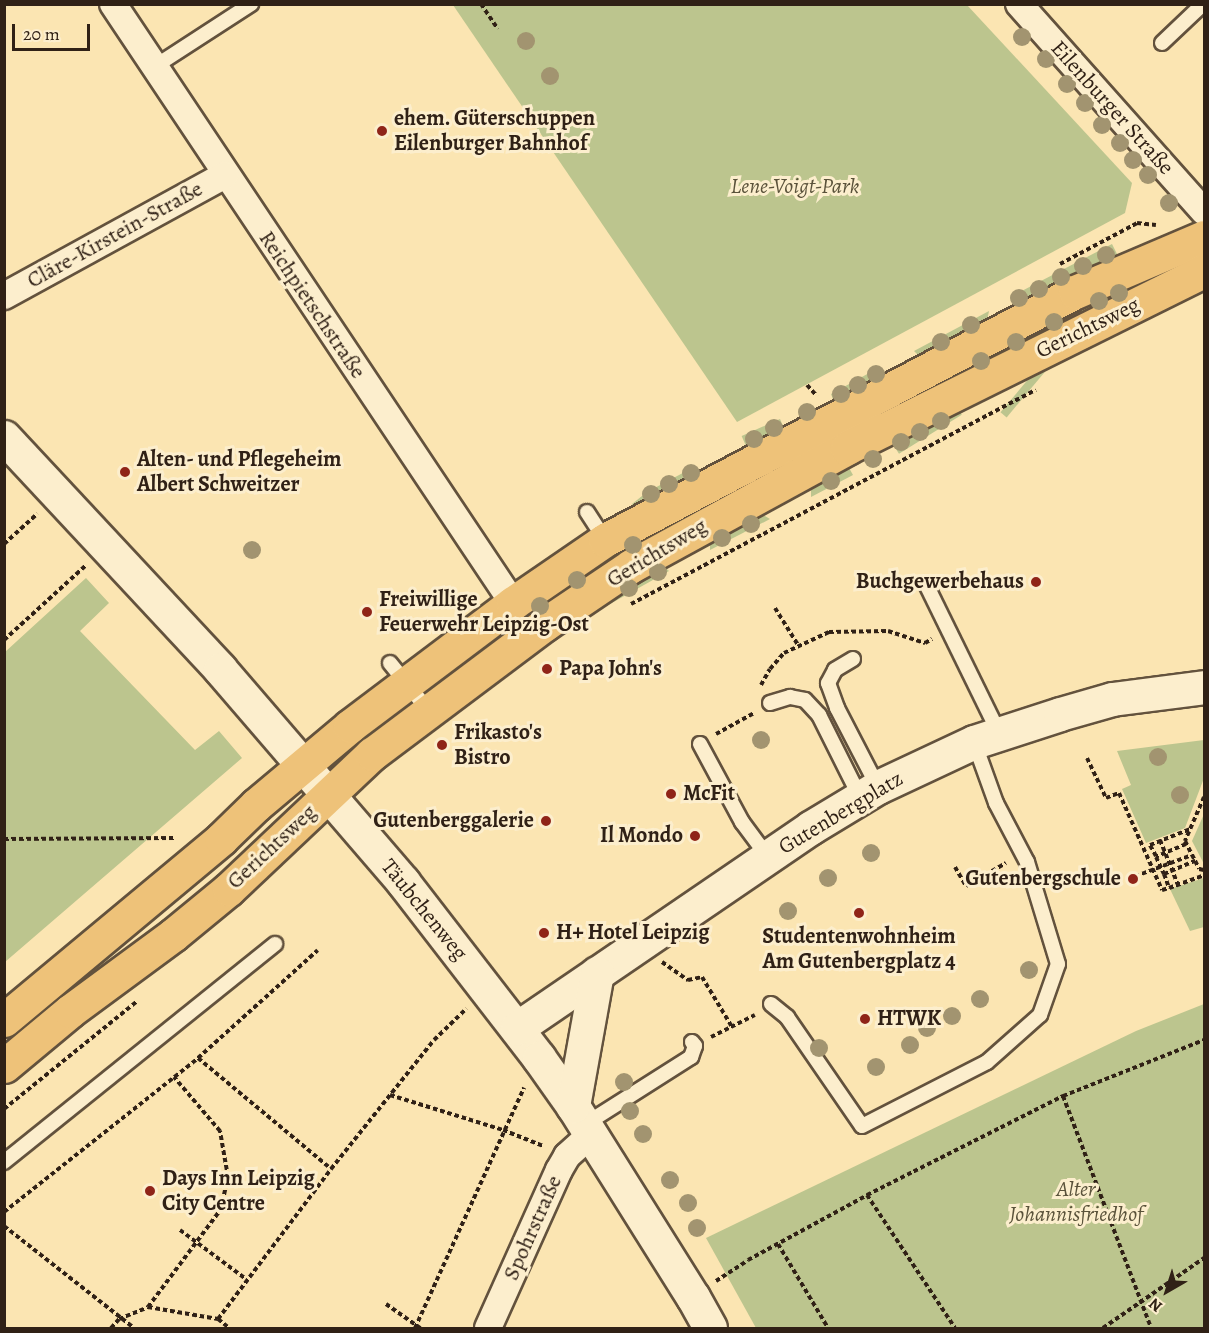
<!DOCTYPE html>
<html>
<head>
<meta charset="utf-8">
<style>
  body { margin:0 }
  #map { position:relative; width:1209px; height:1333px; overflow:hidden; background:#fbe5b2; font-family:Alegreya,serif }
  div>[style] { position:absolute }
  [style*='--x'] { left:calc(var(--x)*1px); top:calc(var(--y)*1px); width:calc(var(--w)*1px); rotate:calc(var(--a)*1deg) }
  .green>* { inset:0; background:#bcc58e; transform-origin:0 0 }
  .path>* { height:4px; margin-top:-2px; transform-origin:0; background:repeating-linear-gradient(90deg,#302116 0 4.5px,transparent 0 7.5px) }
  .roads { filter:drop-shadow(2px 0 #63523d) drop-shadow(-2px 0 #63523d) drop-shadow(0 2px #63523d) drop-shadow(0 -2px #63523d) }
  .lane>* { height:14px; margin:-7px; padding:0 7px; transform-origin:7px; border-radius:7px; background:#fceecd }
  .street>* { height:26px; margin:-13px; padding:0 13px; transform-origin:13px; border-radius:13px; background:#fceecd }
  .secondary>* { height:33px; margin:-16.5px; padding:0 16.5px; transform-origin:16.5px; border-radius:16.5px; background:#fceecd }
  .primary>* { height:33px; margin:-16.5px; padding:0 16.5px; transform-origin:16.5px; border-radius:16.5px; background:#eec279 }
  .trees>* { width:18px; height:18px; margin:-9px; border-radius:50%; background:#a29470 }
  .dots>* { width:16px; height:16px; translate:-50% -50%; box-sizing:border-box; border:3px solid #fceecd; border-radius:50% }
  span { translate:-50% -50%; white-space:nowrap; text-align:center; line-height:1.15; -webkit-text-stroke:6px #fceecd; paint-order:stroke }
  .street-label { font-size:22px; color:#302116 }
  .poi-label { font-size:22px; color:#302116; font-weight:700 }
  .left { translate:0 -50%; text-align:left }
  .right { translate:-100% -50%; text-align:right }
  .park-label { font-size:22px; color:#5a523a; font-style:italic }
  .frame { position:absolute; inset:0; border:6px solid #302116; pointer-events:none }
  .north { position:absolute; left:1137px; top:1261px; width:60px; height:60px; -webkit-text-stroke:4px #fceecd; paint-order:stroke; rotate:219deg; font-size:16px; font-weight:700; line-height:24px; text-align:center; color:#302116 }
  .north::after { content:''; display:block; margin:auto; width:21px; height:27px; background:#302116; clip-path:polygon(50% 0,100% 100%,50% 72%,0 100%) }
  .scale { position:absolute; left:12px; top:24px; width:78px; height:27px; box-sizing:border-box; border:3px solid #302116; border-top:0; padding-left:8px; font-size:18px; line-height:21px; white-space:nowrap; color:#302116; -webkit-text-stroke:4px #fceecd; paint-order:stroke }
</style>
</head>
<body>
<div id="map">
  <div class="green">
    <i style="clip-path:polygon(453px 5px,967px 5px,1132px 183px,1125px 213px,737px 422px)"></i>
    <i style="clip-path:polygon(1112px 244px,1119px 258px,1017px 306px,1010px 297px)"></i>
    <i style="clip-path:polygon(1157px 272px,1160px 276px,1126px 294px,1080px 314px,852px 436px,886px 406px,1018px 335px)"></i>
    <i style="clip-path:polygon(989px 311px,987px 321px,921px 358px,914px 351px)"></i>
    <i style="left:1041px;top:364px;width:8px;height:63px;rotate:40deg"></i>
    <i style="clip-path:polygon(880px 367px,881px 377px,834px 402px,831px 394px)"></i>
    <i style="left:957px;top:407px;width:9px;height:74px;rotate:58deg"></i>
    <i style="left:780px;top:419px;width:10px;height:42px;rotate:66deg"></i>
    <i style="clip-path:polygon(804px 450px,483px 655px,475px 647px,614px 550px)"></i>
    <i style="clip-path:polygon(696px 466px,699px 474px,633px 509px,632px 504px,647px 492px)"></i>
    <i style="clip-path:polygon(848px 466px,853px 475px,811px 497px,811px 487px)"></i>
    <i style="clip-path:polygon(760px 513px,770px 519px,710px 550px,710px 539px)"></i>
    <i style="clip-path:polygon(661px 564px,669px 571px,576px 623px)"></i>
    <i style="clip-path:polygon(86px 578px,109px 603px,80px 631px,195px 750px,219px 731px,242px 758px,5px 962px,5px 652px)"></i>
    <i style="clip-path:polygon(1204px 740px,1204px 778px,1185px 828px,1146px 843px,1122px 789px,1131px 785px,1117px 751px)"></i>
    <i style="clip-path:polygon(1204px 814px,1204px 864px,1192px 841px)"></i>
    <i style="clip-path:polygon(1204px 878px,1204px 927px,1190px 931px,1170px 889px)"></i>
    <i style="clip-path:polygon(1204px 1004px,1204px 1328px,756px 1328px,706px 1238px,1136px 1031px)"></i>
  </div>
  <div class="path">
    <i style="--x:481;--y:4;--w:30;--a:56"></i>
    <i style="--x:1060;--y:264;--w:87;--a:-28"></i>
    <i style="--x:1137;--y:223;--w:19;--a:6"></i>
    <i style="--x:807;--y:385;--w:15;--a:48"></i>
    <i style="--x:4;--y:544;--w:45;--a:-42.3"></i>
    <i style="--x:631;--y:604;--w:458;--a:-27.9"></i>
    <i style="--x:775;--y:608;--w:44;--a:58.1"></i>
    <i style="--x:4;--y:640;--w:111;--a:-42.4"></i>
    <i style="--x:761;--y:685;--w:18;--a:-61"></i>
    <i style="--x:770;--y:669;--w:21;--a:-49"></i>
    <i style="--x:784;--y:653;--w:50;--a:-25"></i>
    <i style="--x:829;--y:632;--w:59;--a:-1"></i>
    <i style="--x:888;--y:631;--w:39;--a:18"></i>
    <i style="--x:925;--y:643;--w:8;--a:-30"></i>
    <i style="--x:716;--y:734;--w:43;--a:-28.9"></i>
    <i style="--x:1087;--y:758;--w:44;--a:64.6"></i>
    <i style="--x:1106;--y:798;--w:14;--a:-21"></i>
    <i style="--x:1119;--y:793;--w:106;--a:66.1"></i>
    <i style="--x:1162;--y:890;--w:7;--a:-16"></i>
    <i style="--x:1204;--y:797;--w:48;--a:113.4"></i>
    <i style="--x:1185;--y:841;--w:31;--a:63"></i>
    <i style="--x:1199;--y:869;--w:5;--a:11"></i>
    <i style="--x:4;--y:839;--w:170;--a:-0.3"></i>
    <i style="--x:1160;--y:840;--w:48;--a:68.2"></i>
    <i style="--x:1186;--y:844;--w:33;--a:157"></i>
    <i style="--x:1156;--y:857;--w:19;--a:65"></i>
    <i style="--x:1164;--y:874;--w:34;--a:-23"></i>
    <i style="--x:1156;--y:856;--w:13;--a:-119"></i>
    <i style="--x:1150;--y:845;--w:43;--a:-21.8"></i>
    <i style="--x:955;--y:867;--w:22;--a:60"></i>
    <i style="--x:966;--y:886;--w:46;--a:-29.9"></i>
    <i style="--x:1164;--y:874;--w:15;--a:70"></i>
    <i style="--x:1169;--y:888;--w:37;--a:-20"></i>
    <i style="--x:1128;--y:879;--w:68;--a:-20.6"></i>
    <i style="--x:662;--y:962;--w:32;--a:35"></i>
    <i style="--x:688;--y:980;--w:14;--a:-12"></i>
    <i style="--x:702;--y:977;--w:58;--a:59"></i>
    <i style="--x:711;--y:1037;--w:49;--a:-26.6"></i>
    <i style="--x:198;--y:1058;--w:173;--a:39.8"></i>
    <i style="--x:390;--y:1095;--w:118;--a:17.2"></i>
    <i style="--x:503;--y:1130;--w:43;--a:21.8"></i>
    <i style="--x:1063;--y:1096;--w:248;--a:69.2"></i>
    <i style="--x:4;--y:1109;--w:170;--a:-39"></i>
    <i style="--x:867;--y:1195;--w:159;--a:56.5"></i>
    <i style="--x:4;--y:1212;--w:248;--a:-38.4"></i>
    <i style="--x:198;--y:1058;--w:161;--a:-42"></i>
    <i style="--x:4;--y:1226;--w:165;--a:38.1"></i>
    <i style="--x:180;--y:1230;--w:82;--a:36.6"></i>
    <i style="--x:778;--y:1244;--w:98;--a:59.2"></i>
    <i style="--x:716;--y:1281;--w:38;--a:-33"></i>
    <i style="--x:748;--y:1260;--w:136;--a:-28.6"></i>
    <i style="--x:867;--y:1195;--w:220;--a:-26.8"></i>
    <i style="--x:1063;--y:1096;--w:152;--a:-21.7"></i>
    <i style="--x:386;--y:1304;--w:42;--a:35.2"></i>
    <i style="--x:148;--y:1307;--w:122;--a:-53.3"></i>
    <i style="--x:221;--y:1209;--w:33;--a:-78"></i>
    <i style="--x:228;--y:1177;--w:47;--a:-99.9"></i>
    <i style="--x:220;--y:1131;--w:71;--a:-130.4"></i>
    <i style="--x:218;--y:1319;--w:188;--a:-53"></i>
    <i style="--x:331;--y:1169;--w:165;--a:-51.4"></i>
    <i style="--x:434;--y:1040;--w:45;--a:-44.1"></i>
    <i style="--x:111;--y:1328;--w:12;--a:-48"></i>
    <i style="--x:119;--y:1319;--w:31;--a:-22"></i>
    <i style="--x:148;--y:1307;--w:71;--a:9.7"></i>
    <i style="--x:218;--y:1319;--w:14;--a:39"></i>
    <i style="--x:415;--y:1328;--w:264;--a:-65.6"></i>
    <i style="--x:1103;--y:1328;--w:123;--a:-34.7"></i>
  </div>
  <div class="roads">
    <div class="lane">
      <i style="--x:1162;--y:43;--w:55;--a:-43.5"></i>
      <i style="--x:154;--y:67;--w:116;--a:-33"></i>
      <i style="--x:587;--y:512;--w:33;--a:57"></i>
      <i style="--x:926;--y:584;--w:166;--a:63.9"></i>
      <i style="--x:853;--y:659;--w:21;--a:149"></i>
      <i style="--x:835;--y:670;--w:15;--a:118"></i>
      <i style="--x:828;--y:683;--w:27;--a:70"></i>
      <i style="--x:837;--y:708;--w:89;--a:62.6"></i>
      <i style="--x:390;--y:663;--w:62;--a:50.9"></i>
      <i style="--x:770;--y:703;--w:21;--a:-17"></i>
      <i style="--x:790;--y:697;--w:15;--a:11"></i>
      <i style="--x:805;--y:700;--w:21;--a:47"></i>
      <i style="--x:819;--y:715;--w:92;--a:63.4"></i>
      <i style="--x:700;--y:744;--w:89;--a:61.7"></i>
      <i style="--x:742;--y:822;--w:44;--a:53.4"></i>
      <i style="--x:771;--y:1004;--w:21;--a:39"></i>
      <i style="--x:787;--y:1017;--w:132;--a:55.5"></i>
      <i style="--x:862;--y:1126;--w:140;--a:-27.1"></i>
      <i style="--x:987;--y:1062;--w:71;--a:-41.6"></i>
      <i style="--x:1040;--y:1015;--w:54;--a:-70.6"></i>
      <i style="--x:1058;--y:964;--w:107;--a:-106.9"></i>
      <i style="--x:1027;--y:862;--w:67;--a:-117.7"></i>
      <i style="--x:996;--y:803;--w:65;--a:-109.8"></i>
      <i style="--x:584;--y:1125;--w:127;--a:-32.4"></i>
      <i style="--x:691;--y:1057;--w:12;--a:-70"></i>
      <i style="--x:695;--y:1046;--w:5;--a:-127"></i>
      <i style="--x:4;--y:1162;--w:348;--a:-38.8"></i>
    </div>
    <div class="street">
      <i style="--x:113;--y:4;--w:720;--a:56.27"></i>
      <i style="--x:1019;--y:4;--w:278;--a:48.3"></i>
      <i style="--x:4;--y:296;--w:252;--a:-28.7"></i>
      <i style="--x:488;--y:1328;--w:173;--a:-65.8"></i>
      <i style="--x:559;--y:1170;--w:16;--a:-60"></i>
      <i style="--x:567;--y:1156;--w:31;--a:-42"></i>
    </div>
    <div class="secondary">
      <i style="--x:4;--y:437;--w:317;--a:47"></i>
      <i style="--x:220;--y:669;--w:281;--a:49.3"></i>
      <i style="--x:403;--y:882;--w:222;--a:52.3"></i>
      <i style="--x:539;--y:1058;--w:59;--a:54.7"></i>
      <i style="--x:573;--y:1106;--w:226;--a:57.9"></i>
      <i style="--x:693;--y:1297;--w:35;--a:61"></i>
      <i style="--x:517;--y:1028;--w:355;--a:-34.3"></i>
      <i style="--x:810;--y:828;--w:79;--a:-31.1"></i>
      <i style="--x:878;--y:787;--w:106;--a:-25.1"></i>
      <i style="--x:974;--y:742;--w:90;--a:-18"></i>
      <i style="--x:1060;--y:714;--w:54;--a:-16.1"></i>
      <i style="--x:1112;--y:699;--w:93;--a:-7.4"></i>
      <i style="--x:573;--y:1106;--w:135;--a:-79.8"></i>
    </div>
    <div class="primary">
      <i style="--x:4;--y:1020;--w:283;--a:-39.8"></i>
      <i style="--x:221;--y:839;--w:49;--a:-44.2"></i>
      <i style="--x:256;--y:805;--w:123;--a:-40"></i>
      <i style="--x:350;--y:726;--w:204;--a:-37"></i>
      <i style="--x:513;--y:603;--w:112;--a:-34.4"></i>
      <i style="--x:605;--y:540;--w:531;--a:-27.82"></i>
      <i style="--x:1075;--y:292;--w:140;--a:-23.1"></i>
      <i style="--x:4;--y:1066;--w:86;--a:-39.8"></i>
      <i style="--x:70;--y:1011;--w:128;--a:-36.4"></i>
      <i style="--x:173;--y:935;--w:72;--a:-39.4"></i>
      <i style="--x:229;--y:889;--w:197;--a:-43.4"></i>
      <i style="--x:372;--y:754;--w:216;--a:-36.9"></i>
      <i style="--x:545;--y:624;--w:104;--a:-34"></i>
      <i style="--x:631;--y:566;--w:246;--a:-28.6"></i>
      <i style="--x:847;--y:448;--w:398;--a:-26.4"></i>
    </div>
  </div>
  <div class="trees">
    <i style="left:1022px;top:37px"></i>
    <i style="left:526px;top:41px"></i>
    <i style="left:1046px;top:59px"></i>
    <i style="left:550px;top:76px"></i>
    <i style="left:1067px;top:84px"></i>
    <i style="left:1085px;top:103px"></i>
    <i style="left:1102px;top:125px"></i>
    <i style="left:1120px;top:143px"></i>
    <i style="left:1133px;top:160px"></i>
    <i style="left:1148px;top:175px"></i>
    <i style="left:1169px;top:203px"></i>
    <i style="left:1106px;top:255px"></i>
    <i style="left:1083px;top:266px"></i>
    <i style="left:1061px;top:277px"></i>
    <i style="left:1039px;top:289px"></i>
    <i style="left:1119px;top:293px"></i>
    <i style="left:1019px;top:298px"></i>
    <i style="left:1099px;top:301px"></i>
    <i style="left:1054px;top:322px"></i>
    <i style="left:971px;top:325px"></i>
    <i style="left:941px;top:342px"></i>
    <i style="left:1016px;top:342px"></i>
    <i style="left:981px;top:361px"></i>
    <i style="left:876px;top:374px"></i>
    <i style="left:858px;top:385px"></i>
    <i style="left:841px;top:394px"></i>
    <i style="left:807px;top:412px"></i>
    <i style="left:941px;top:421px"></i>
    <i style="left:774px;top:428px"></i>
    <i style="left:920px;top:432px"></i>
    <i style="left:754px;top:439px"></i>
    <i style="left:901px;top:442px"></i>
    <i style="left:873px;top:459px"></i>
    <i style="left:691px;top:473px"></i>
    <i style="left:831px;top:481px"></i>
    <i style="left:669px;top:484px"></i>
    <i style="left:651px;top:494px"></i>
    <i style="left:751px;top:524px"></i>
    <i style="left:722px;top:538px"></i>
    <i style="left:633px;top:545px"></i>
    <i style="left:252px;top:550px"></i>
    <i style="left:658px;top:572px"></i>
    <i style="left:577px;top:580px"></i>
    <i style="left:629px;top:588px"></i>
    <i style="left:540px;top:606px"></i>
    <i style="left:761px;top:740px"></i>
    <i style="left:1158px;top:757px"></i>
    <i style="left:1180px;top:795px"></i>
    <i style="left:871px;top:853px"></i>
    <i style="left:828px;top:878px"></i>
    <i style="left:788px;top:911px"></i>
    <i style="left:1029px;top:970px"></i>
    <i style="left:980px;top:999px"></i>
    <i style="left:952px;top:1016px"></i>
    <i style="left:927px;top:1028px"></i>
    <i style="left:910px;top:1045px"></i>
    <i style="left:819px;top:1048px"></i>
    <i style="left:876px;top:1067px"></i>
    <i style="left:624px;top:1082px"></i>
    <i style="left:630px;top:1111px"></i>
    <i style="left:643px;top:1134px"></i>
    <i style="left:670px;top:1180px"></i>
    <i style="left:688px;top:1203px"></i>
    <i style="left:697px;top:1228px"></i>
  </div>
  <div class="dots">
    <i style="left:382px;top:131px;background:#8f2418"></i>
    <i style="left:125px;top:472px;background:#8f2418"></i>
    <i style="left:1036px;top:582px;background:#8f2418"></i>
    <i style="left:367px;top:612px;background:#8f2418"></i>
    <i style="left:547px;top:669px;background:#8f2418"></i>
    <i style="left:442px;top:745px;background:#8f2418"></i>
    <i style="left:671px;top:794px;background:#8f2418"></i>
    <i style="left:546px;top:821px;background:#8f2418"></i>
    <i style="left:695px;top:836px;background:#8f2418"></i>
    <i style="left:1133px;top:879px;background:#8f2418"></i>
    <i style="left:859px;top:913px;background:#8f2418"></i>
    <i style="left:544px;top:933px;background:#8f2418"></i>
    <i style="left:865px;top:1019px;background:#8f2418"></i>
    <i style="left:150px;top:1191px;background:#8f2418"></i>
  </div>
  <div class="street-label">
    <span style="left:1112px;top:108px;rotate:48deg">Eilenburger Straße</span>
    <span style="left:115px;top:235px;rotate:-29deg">Cläre-Kirstein-Straße</span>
    <span style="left:312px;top:305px;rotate:56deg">Reichpietschstraße</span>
    <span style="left:1088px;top:328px;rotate:-26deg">Gerichtsweg</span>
    <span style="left:657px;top:553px;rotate:-31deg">Gerichtsweg</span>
    <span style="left:841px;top:813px;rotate:-31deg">Gutenbergplatz</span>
    <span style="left:272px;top:847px;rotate:-43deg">Gerichtsweg</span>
    <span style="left:424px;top:910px;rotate:51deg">Täubchenweg</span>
    <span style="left:533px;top:1228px;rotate:-66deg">Spohrstraße</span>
  </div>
  <div class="poi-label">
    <span class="left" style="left:394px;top:131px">ehem. Güterschuppen<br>Eilenburger Bahnhof</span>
    <span class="left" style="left:137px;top:472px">Alten- und Pflegeheim<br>Albert Schweitzer</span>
    <span class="right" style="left:1024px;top:582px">Buchgewerbehaus</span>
    <span class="left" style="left:379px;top:612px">Freiwillige<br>Feuerwehr Leipzig-Ost</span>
    <span class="left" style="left:559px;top:669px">Papa John's</span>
    <span class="left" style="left:454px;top:745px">Frikasto's<br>Bistro</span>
    <span class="left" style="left:683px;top:794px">McFit</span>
    <span class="right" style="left:534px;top:821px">Gutenberggalerie</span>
    <span class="right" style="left:683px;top:836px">Il Mondo</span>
    <span class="right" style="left:1121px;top:879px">Gutenbergschule</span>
    <span class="left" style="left:556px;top:933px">H+ Hotel Leipzig</span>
    <span style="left:859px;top:949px">Studentenwohnheim<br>Am Gutenbergplatz 4</span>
    <span class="left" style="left:877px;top:1019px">HTWK</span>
    <span class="left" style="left:162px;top:1191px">Days Inn Leipzig<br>City Centre</span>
  </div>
  <div class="park-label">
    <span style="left:795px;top:187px">Lene-Voigt-Park</span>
    <span style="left:1076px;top:1202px">Alter<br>Johannisfriedhof</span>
  </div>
  <div class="frame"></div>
  <div class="north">N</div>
  <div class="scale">20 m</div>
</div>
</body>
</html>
